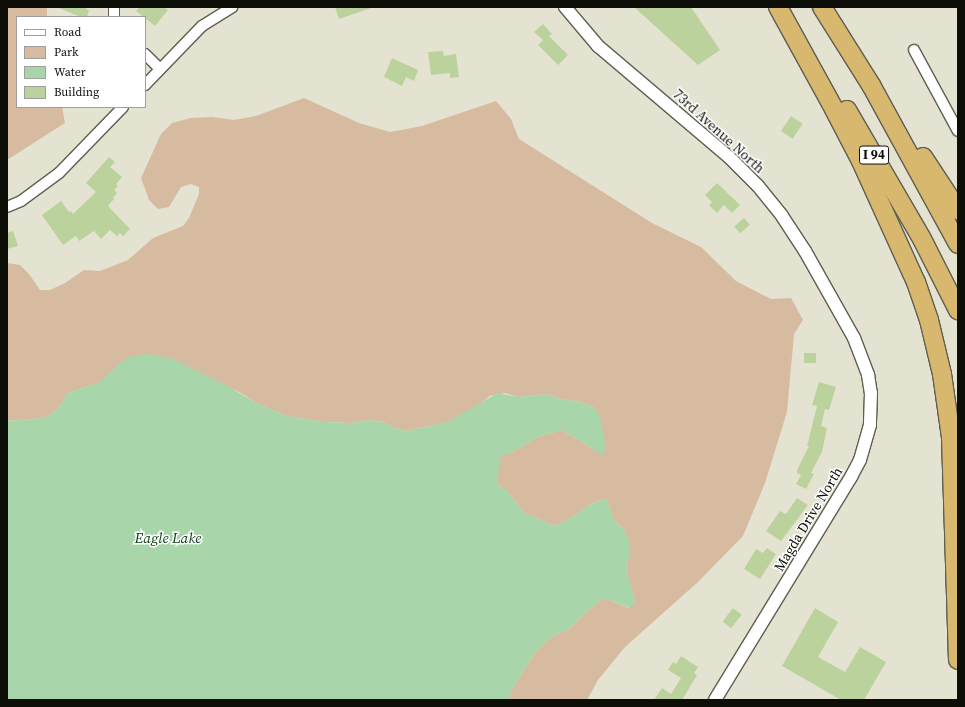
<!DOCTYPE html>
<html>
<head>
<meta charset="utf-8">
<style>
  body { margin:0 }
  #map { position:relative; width:965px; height:707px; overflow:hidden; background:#e4e3d2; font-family:"Source Serif 4",serif }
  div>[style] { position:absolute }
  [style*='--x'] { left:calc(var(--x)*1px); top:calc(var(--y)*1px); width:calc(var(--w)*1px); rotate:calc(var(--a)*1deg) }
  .green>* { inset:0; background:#d7bba0 }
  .water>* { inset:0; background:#a8d5a9 }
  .building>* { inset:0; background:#bcd29c; transform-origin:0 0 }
  .roads { filter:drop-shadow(1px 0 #5f5e50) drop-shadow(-1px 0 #5f5e50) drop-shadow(0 1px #5f5e50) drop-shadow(0 -1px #5f5e50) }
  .minor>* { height:10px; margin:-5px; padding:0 5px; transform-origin:5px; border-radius:5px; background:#fff }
  .tertiary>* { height:12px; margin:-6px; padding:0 6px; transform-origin:6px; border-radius:6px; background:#fff }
  .motorway>* { height:18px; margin:-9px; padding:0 9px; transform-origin:9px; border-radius:9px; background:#d8b76e }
  span { translate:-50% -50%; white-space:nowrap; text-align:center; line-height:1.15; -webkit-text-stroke:3px #fff; paint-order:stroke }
  .shield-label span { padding:1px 3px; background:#fff; border:1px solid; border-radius:3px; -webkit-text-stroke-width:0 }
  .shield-label { font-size:13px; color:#0e0e08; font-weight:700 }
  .street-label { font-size:14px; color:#0e0e08 }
  .water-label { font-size:15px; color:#0c3c13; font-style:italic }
  .frame { position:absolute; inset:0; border:8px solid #0e0e08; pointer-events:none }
  .legend { position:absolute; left:16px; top:16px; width:130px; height:92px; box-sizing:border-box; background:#fff; border:1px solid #9f9f9c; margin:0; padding:5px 7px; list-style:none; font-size:12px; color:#0e0e08 }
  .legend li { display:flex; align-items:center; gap:8px; height:20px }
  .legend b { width:20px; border:1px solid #9f9f9c }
</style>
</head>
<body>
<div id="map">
  <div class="green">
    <i style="clip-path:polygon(7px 7px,47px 7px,47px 17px,17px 17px,17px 107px,62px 107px,65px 123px,7px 160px)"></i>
    <i style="clip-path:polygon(304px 98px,359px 123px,390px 132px,422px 126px,496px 101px,511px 119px,519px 139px,652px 223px,701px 247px,736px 281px,771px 299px,791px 298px,803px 320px,794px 334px,787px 412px,765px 483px,743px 536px,698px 582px,625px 647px,598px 680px,587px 700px,508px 700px,512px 690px,535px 652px,551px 637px,569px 629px,586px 612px,604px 598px,629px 608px,635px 600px,626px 570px,629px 555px,624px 530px,614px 520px,606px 498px,591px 504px,574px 516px,555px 526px,524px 513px,507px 491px,497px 484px,497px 471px,499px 457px,514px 451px,540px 436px,562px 430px,593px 449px,595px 408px,581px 402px,560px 399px,546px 394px,518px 397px,505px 393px,490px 396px,476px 407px,447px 422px,406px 431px,394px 428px,383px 422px,369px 420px,350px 423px,324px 422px,287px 416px,256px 403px,241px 393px,212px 379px,100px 382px,68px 393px,57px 410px,44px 418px,7px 421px,7px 263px,20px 265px,29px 274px,40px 290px,50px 290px,65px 283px,84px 270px,100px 271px,128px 260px,153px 238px,183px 226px,189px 218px,199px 194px,199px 187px,191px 184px,181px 187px,169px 207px,158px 209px,149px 200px,141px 178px,161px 134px,172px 123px,191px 118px,212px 117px,234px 120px,256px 116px)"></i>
  </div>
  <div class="water">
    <i style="clip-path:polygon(148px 354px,171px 358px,226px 385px,256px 403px,287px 416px,324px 422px,350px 423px,369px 420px,383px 422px,394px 428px,406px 431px,447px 422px,498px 393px,518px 397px,546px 394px,560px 399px,581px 402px,595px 408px,600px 418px,604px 437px,605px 447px,603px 455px,562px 430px,540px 436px,514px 451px,500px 457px,497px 484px,507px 491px,524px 513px,555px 526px,574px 516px,591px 504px,606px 498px,614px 520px,624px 530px,629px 540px,629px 555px,626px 570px,635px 600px,630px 608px,604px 598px,586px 612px,569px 629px,551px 637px,535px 652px,512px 690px,508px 700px,7px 700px,7px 421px,44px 418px,57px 410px,68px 393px,100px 382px,121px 362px,133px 356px)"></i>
  </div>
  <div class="building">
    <i style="clip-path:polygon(56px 7px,87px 7px,86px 9px,89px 10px,87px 17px,81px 17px)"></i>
    <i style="clip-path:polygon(140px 7px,164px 7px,168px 10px,155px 26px,136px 11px)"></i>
    <i style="clip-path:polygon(335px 7px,371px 7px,371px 8px,339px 19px)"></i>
    <i style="clip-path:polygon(634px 7px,691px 7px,720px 50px,698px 65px)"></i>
    <i style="clip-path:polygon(543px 24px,552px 34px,549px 36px,568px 55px,558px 65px,538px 45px,543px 40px,534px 32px)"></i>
    <i style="clip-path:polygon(443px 51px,444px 56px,456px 54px,459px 77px,450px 78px,450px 73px,431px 75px,428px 52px)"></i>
    <i style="clip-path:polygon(392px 58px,418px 70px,414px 81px,406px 77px,402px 86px,384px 77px)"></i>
    <i style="left:791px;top:116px;width:14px;height:18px;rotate:34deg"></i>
    <i style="clip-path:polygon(109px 157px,115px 162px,110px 167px,122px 177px,116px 184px,118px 186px,114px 190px,117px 193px,113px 198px,114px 199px,108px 206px,130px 229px,123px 236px,120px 233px,117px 236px,110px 230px,101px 239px,94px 231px,79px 241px,76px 236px,63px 245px,42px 215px,61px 201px,69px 212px,71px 211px,73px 214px,96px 192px,86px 183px)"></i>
    <i style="clip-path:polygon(717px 183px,740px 205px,732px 213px,724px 205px,717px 213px,709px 205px,712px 202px,705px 195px)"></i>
    <i style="left:744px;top:218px;width:9px;height:13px;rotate:49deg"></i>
    <i style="clip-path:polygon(13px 231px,18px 246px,7px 249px,7px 233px)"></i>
    <i style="left:804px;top:353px;width:12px;height:10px"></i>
    <i style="clip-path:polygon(819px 382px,836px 387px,829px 410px,825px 409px,821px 426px,827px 428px,822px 452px,811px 473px,814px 474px,806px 489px,796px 484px,801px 475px,797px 473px,797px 470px,809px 446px,807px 446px,817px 406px,812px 405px)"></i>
    <i style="clip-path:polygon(797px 498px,808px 505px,781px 541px,766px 531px,780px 511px,786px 514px)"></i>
    <i style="clip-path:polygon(767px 548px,776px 554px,760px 579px,744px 569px,756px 549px,763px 553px)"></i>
    <i style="left:733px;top:608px;width:11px;height:17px;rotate:38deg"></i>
    <i style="clip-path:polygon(815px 608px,838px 622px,818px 657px,845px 672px,860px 647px,886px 662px,864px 700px,841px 700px,782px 666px)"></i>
    <i style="clip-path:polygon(681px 656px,698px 667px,694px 673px,697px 675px,682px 700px,654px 700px,662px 688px,671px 694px,681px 678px,668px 670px,673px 662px,676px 664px)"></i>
  </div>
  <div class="roads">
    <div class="minor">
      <i style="--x:114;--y:7;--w:10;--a:90"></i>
      <i style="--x:914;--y:50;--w:92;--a:61.5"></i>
      <i style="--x:145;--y:54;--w:21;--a:45"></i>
      <i style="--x:145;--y:85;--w:82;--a:-46"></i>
      <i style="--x:202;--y:26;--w:36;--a:-32"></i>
      <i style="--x:7;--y:207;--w:15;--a:-23"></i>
      <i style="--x:21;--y:201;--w:47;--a:-36.4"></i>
      <i style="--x:59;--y:173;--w:92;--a:-45.9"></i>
    </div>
    <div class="tertiary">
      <i style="--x:565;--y:7;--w:51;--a:49.8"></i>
      <i style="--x:598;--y:46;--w:172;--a:40.3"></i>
      <i style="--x:729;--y:157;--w:41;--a:45"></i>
      <i style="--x:758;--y:186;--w:38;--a:51"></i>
      <i style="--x:782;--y:216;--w:42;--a:56.7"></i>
      <i style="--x:805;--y:251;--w:100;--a:60.6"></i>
      <i style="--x:854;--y:338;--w:40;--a:69"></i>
      <i style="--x:868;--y:375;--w:18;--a:81"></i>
      <i style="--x:871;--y:393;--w:32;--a:92"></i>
      <i style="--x:870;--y:425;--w:36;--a:106"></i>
      <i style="--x:860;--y:460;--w:19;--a:118"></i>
      <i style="--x:851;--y:477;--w:261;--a:121.4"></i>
    </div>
    <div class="motorway">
      <i style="--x:778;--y:7;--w:116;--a:61.2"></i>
      <i style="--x:834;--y:109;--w:59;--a:62.6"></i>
      <i style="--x:861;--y:161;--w:133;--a:65.6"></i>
      <i style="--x:916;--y:282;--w:40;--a:71.1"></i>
      <i style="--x:929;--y:320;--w:56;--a:76.5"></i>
      <i style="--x:942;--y:374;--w:64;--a:81.9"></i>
      <i style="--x:951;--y:437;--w:223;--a:88.2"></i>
      <i style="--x:822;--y:7;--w:92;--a:57.9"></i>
      <i style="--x:871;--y:85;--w:181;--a:61.3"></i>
      <i style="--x:847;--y:110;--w:149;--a:59.8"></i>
      <i style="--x:922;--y:239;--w:80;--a:63.1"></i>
      <i style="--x:923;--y:157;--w:64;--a:56.6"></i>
    </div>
  </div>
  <div class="shield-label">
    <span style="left:874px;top:155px">I 94</span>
  </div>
  <div class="street-label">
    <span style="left:719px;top:131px;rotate:42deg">73rd Avenue North</span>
    <span style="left:808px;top:519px;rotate:-59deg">Magda Drive North</span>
  </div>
  <div class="water-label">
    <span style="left:168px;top:538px">Eagle Lake</span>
  </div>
  <div class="frame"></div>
  <ul class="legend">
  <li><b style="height:5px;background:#fff"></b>Road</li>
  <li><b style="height:11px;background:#d7bba0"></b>Park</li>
  <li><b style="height:11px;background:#a8d5a9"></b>Water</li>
  <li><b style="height:11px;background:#bcd29c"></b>Building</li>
  </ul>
</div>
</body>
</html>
